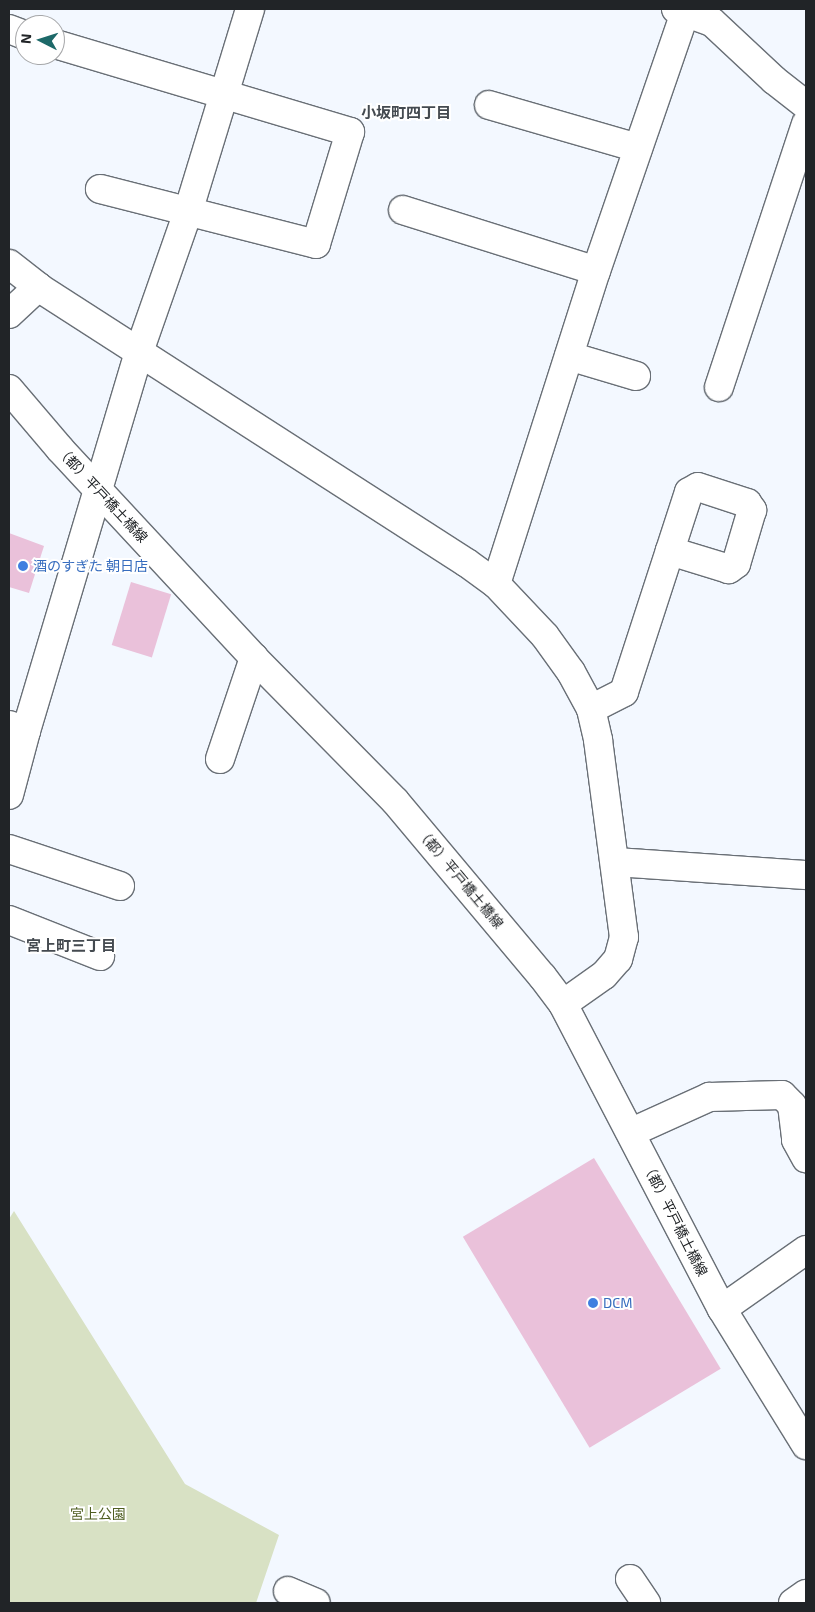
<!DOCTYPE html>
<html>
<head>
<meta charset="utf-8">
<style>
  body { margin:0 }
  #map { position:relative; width:815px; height:1612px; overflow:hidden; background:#f3f8ff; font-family:"Exo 2","Noto Sans JP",sans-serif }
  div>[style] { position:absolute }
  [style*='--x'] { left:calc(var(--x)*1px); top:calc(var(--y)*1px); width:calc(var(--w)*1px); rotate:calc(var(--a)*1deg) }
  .green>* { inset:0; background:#d8e1c4 }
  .building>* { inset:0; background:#eac1da; transform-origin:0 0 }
  .roads { filter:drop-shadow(1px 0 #696f76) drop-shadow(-1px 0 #696f76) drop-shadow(0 1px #696f76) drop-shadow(0 -1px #696f76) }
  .minor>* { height:28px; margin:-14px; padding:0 14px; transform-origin:14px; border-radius:14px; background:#fff }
  .dots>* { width:14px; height:14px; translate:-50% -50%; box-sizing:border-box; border:2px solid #fff; border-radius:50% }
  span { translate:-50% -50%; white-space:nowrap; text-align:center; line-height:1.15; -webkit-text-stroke:4px #fff; paint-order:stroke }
  .street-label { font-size:14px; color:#212427 }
  .shop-label { font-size:14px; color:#366cbe }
  .left { translate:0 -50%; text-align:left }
  .park-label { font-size:14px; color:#4f5e21 }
  .neighbourhood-label { font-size:15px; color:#444a50; font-weight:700 }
  .frame { position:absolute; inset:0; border:10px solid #212427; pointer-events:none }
  .north { position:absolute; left:15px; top:15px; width:50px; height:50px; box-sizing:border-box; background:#fff; border:1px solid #a6a7a9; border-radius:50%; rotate:275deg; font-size:14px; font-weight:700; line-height:20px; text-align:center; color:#212427 }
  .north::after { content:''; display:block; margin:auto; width:18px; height:22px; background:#1d6969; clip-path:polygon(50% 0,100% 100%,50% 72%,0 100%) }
</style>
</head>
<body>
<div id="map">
  <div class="green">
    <i style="clip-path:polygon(14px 1211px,185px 1484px,279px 1535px,256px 1603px,9px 1603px,9px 1219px)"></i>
  </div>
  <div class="building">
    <i style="clip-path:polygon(9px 533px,44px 546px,29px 593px,9px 587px)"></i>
    <i style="left:131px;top:582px;width:42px;height:66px;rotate:17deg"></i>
    <i style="left:594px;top:1158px;width:246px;height:153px;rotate:59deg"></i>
  </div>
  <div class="roads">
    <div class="minor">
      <i style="--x:676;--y:9;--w:38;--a:20"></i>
      <i style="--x:712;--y:22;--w:85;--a:43.1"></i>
      <i style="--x:774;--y:80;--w:41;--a:38"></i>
      <i style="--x:9;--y:29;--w:17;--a:21"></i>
      <i style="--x:55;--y:44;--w:308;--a:16.6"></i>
      <i style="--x:350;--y:132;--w:117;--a:106.9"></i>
      <i style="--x:316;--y:244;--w:223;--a:-165.7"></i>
      <i style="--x:489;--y:105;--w:155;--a:16.1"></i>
      <i style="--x:403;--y:210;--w:202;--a:17.5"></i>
      <i style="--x:9;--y:264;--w:37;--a:38"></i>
      <i style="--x:38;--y:287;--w:510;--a:32.76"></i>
      <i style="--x:467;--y:563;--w:36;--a:36"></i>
      <i style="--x:496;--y:584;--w:71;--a:46.7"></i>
      <i style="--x:545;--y:636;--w:44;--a:54.2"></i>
      <i style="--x:571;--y:672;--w:42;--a:61.6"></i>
      <i style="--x:591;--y:709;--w:32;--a:77"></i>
      <i style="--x:598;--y:740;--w:199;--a:82.5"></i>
      <i style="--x:624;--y:937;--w:23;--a:105"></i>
      <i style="--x:618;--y:959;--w:21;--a:131"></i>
      <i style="--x:604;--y:975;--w:50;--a:144.7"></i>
      <i style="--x:9;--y:314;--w:40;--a:-43"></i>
      <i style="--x:569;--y:356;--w:70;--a:16.6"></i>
      <i style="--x:719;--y:387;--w:277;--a:-71.7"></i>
      <i style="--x:9;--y:389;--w:79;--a:49.6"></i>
      <i style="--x:60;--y:449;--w:285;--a:47.1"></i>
      <i style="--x:254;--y:658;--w:201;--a:45.4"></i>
      <i style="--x:395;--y:801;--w:229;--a:50"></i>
      <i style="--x:542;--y:976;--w:35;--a:53"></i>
      <i style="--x:563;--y:1004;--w:344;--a:62.5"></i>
      <i style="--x:722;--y:1309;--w:160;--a:58.3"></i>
      <i style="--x:496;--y:584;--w:329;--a:-72.3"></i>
      <i style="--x:596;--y:271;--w:274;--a:-71"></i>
      <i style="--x:591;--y:709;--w:37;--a:-27"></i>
      <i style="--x:624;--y:692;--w:210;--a:-72"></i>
      <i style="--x:689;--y:492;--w:10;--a:-29"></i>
      <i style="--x:698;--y:487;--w:52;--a:18.1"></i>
      <i style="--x:747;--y:503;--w:9;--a:54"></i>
      <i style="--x:752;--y:510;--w:56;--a:106.5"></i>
      <i style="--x:736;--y:564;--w:9;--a:144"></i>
      <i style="--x:729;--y:569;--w:62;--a:-163"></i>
      <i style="--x:9;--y:725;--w:18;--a:19"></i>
      <i style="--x:26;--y:731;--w:399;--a:-73.4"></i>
      <i style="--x:140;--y:349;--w:145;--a:-70.7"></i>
      <i style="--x:188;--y:212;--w:212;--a:-73"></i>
      <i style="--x:220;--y:759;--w:107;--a:-71.4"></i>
      <i style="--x:9;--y:795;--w:66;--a:-75.1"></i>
      <i style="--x:9;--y:849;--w:117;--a:18.4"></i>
      <i style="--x:615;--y:862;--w:191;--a:3.9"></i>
      <i style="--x:9;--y:920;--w:98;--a:21.6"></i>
      <i style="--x:632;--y:1132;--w:85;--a:-24.4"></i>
      <i style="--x:709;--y:1097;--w:73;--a:-1.6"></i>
      <i style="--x:782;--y:1095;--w:14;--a:45"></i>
      <i style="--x:792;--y:1105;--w:35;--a:83"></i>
      <i style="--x:796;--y:1140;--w:21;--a:61"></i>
      <i style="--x:722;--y:1309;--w:103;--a:-35.1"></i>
      <i style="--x:630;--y:1579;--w:29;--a:56"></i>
      <i style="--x:288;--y:1591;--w:30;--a:23"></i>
      <i style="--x:793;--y:1603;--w:16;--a:-35"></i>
    </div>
  </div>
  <div class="dots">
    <i style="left:23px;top:566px;background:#3f7fe0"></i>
    <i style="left:593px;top:1303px;background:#3f7fe0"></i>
  </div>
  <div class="street-label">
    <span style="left:102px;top:494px;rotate:47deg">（都）平戸橋土橋線</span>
    <span style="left:460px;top:878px;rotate:50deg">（都）平戸橋土橋線</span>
    <span style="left:675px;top:1219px;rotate:63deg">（都）平戸橋土橋線</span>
  </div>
  <div class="shop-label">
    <span class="left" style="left:33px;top:566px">酒のすぎた 朝日店</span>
    <span class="left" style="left:603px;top:1303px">DCM</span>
  </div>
  <div class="park-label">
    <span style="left:98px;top:1514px">宮上公園</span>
  </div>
  <div class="neighbourhood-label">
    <span style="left:406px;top:113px">小坂町四丁目</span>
    <span style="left:71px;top:946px">宮上町三丁目</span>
  </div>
  <div class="frame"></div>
  <div class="north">N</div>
</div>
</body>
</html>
